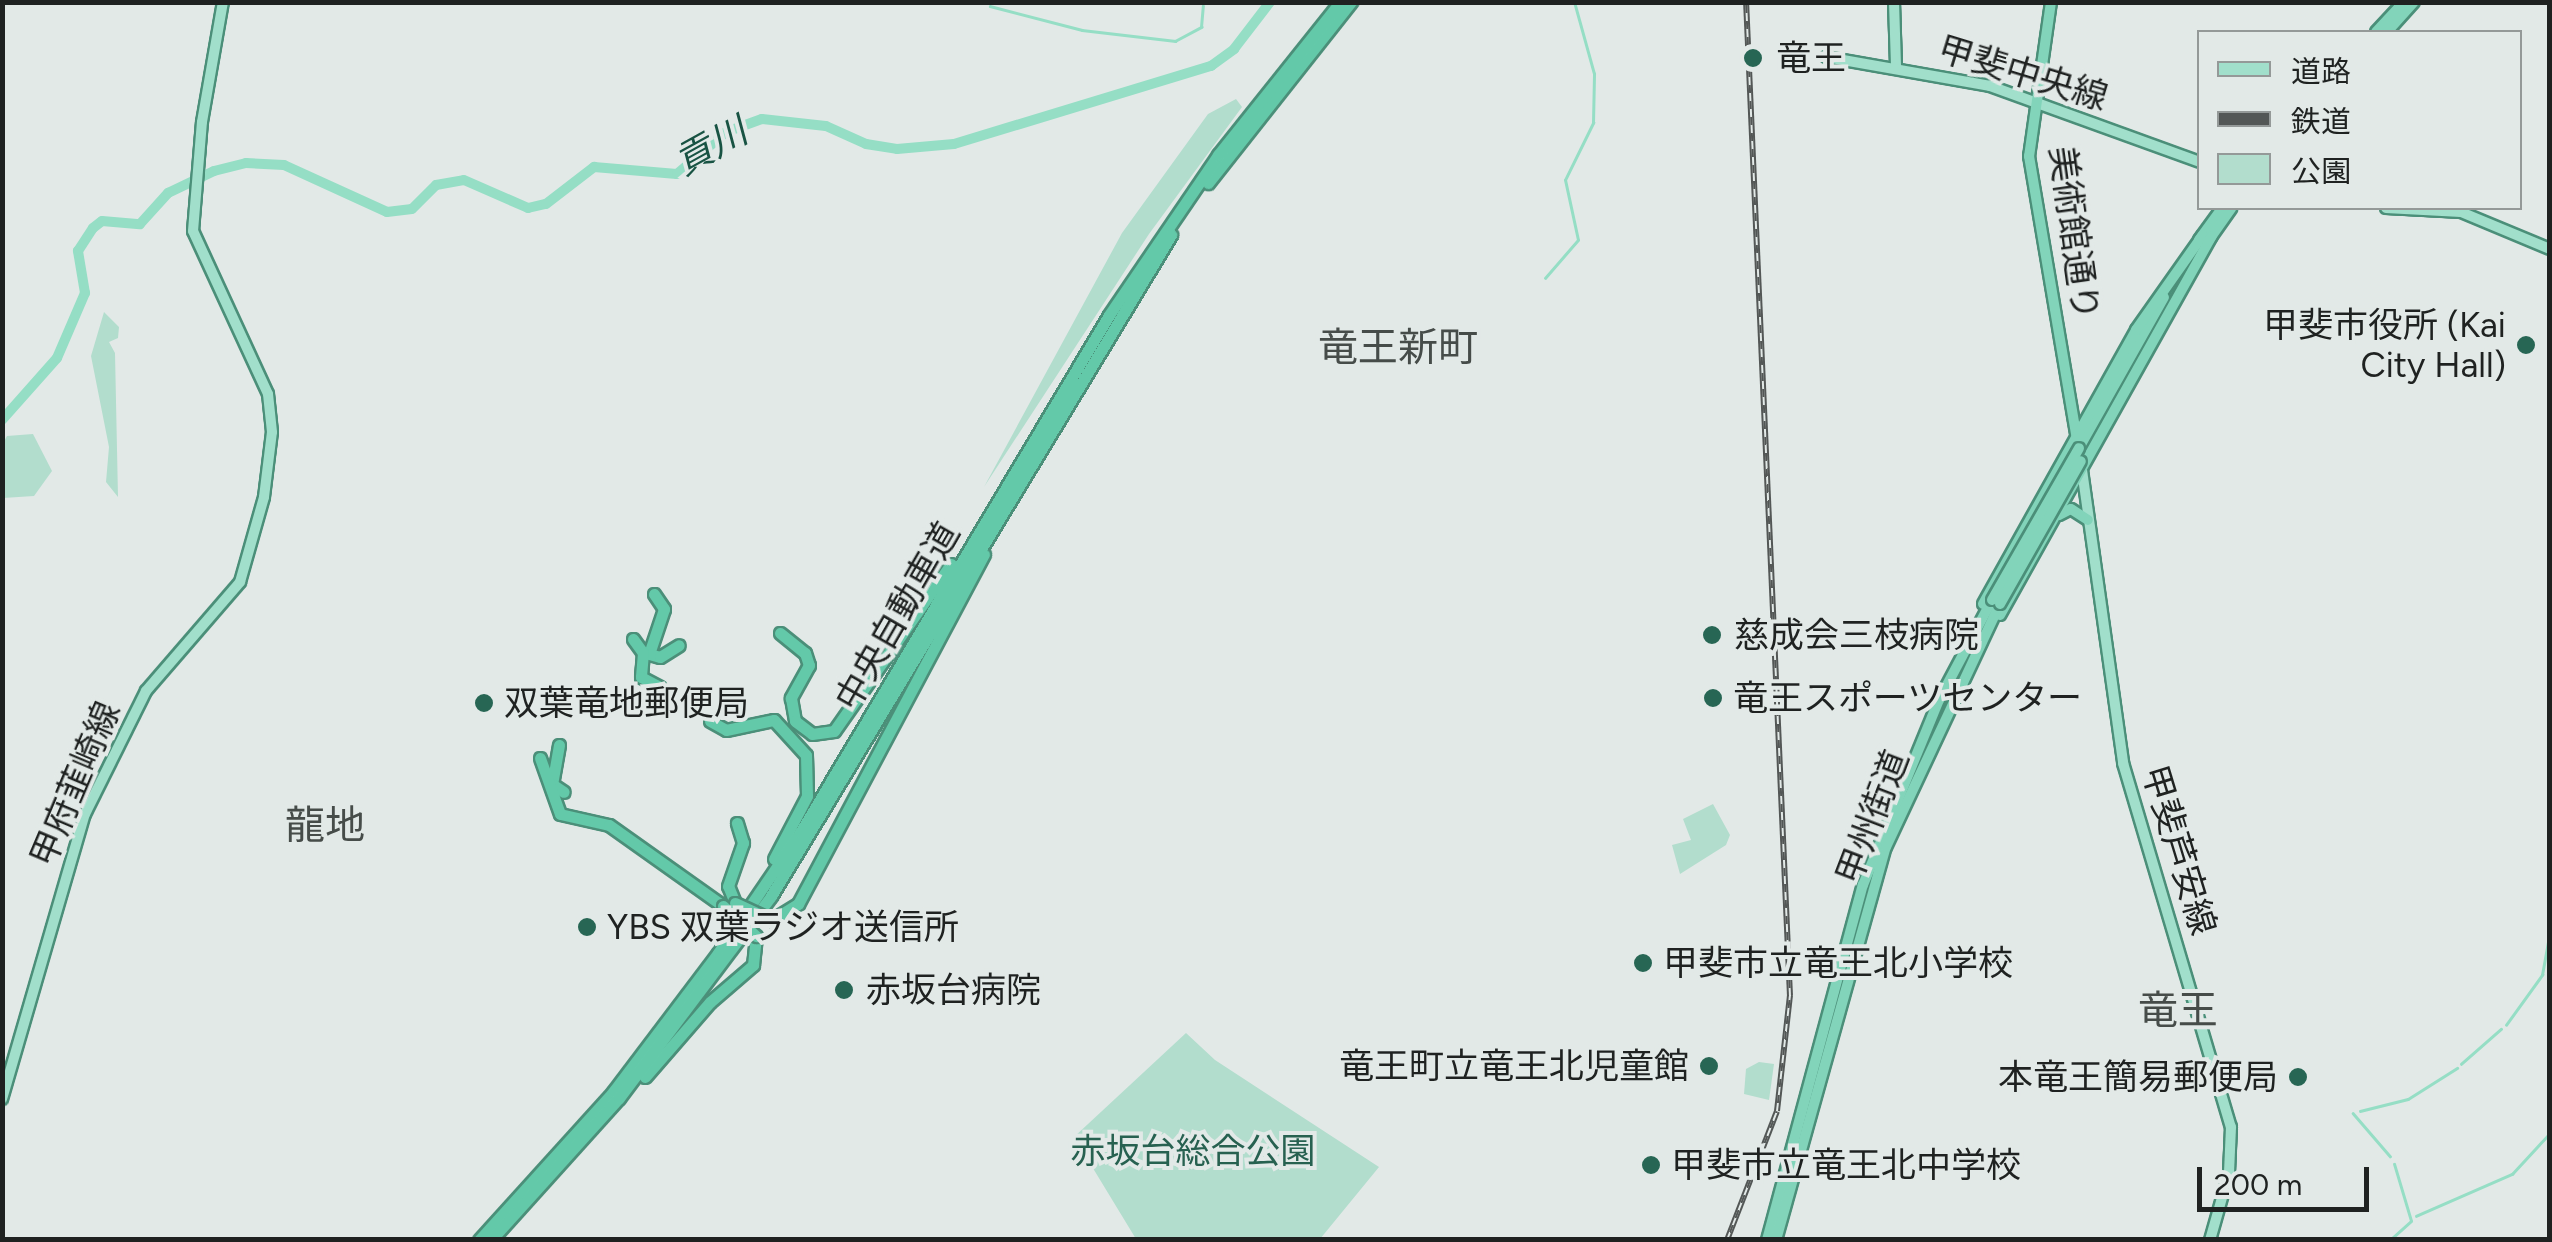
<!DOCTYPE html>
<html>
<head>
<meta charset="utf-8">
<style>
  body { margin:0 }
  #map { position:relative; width:2552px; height:1242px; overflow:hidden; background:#e2e9e7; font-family:Figtree,"Noto Sans JP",sans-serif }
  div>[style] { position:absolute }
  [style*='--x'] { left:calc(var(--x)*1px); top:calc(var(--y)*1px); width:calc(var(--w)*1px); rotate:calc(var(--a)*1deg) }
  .green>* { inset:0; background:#b2ddcd }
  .stream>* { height:2.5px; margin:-1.25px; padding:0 1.25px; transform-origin:1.25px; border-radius:1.25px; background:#95dec5 }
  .river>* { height:10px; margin:-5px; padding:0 5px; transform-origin:5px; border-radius:5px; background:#95dec5 }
  .roads { filter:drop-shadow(2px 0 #4b8f79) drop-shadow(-2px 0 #4b8f79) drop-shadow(0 2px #4b8f79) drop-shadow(0 -2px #4b8f79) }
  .primary>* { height:10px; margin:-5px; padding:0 5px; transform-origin:5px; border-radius:5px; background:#a1dfcb }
  .trunk>* { height:10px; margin:-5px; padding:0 5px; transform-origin:5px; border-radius:5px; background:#82d4ba }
  .motorway>* { height:11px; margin:-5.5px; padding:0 5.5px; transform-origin:5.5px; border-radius:5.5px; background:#63c9a9 }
  .rail>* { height:6px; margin-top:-3px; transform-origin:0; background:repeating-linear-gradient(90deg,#e2e9e7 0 8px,#535756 0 16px); box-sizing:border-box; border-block:2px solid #535756 }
  .bridges { filter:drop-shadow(2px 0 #4b8f79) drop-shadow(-2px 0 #4b8f79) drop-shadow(0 2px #4b8f79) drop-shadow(0 -2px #4b8f79) }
  .trunk-bridge>* { height:10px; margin:-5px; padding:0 5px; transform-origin:5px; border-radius:5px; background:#82d4ba }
  .motorway-bridge>* { height:11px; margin:-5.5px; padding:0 5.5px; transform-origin:5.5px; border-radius:5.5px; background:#63c9a9 }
  .dots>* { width:28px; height:28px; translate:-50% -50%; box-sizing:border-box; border:5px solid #e2e9e7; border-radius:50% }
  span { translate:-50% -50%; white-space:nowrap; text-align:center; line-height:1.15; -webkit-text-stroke:8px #e2e9e7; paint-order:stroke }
  .poi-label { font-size:35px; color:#1f2221 }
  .left { translate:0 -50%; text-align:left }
  .right { translate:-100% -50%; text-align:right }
  .street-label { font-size:35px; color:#1f2221 }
  .park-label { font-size:35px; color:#276150 }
  .water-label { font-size:38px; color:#185343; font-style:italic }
  .quarter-label { font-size:40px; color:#464c49 }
  .frame { position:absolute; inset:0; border:5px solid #1f2221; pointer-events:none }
  .legend { position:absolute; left:2197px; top:30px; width:325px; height:180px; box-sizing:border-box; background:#e2e9e7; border:2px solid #949998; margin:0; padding:12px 18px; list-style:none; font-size:30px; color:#1f2221 }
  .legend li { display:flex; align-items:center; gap:20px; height:50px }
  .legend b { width:50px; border:2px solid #949998 }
  .scale { position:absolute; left:2197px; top:1167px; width:172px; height:45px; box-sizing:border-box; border:5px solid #1f2221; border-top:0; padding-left:12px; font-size:30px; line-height:35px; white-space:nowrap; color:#1f2221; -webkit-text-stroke:8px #e2e9e7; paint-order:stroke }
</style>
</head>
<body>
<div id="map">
  <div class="green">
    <i style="clip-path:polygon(1236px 99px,1242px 107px,1149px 234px,984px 487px,1122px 233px,1208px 114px)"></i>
    <i style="clip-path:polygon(104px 312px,119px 327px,118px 338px,109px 342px,115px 353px,118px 497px,106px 482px,109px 447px,91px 356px)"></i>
    <i style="clip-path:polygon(33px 434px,52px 471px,34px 496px,3px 498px,3px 443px,7px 436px)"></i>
    <i style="clip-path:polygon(1713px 804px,1730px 835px,1726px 845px,1680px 874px,1672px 845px,1691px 840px,1683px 819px)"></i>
    <i style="clip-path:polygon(1186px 1033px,1215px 1060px,1379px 1167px,1320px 1239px,1136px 1239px,1074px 1137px)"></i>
    <i style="clip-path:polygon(1759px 1062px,1774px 1064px,1769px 1100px,1744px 1094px,1746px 1069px)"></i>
  </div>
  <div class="stream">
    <i style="--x:990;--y:6;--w:95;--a:14.6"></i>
    <i style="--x:1082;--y:30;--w:94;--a:6.7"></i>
    <i style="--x:1175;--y:41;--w:30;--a:-28"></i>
    <i style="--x:1201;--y:27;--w:21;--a:-85"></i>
    <i style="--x:1545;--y:278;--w:50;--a:-49"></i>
    <i style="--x:1578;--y:240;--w:61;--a:-102.2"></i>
    <i style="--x:1565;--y:180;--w:64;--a:-63.8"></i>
    <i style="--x:1593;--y:123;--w:49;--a:-88.8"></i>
    <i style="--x:1594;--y:74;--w:75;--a:-105.5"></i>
    <i style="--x:2506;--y:1025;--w:62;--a:-54.2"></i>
    <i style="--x:2542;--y:975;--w:45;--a:-79.7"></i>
    <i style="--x:2461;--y:1064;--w:53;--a:-41.2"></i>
    <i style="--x:2360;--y:1111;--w:49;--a:-14"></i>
    <i style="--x:2408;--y:1099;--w:58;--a:-32.3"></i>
    <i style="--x:2353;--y:1113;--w:57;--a:49.3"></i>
    <i style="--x:2416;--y:1216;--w:105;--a:-23.6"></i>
    <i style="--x:2512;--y:1174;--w:56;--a:-47.2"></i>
    <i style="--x:2390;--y:1240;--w:28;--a:-42"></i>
    <i style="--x:2411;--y:1221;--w:59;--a:-106.6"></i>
  </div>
  <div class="river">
    <i style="--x:2;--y:420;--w:83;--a:-48.4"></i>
    <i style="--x:57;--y:358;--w:71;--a:-66.7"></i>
    <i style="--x:85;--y:293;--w:43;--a:-99.5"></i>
    <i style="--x:78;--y:251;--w:27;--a:-57"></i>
    <i style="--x:93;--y:228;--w:11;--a:-38"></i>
    <i style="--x:102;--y:221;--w:38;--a:5"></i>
    <i style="--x:140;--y:224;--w:42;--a:-47.9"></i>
    <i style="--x:168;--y:193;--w:51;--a:-25.6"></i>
    <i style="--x:214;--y:171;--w:33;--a:-14"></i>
    <i style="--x:246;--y:163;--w:38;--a:3"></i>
    <i style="--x:284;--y:165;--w:113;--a:24.5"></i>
    <i style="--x:387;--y:212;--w:25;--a:-7"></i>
    <i style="--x:412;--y:209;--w:34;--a:-45"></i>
    <i style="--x:436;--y:185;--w:28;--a:-10"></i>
    <i style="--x:464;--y:180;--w:70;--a:23.6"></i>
    <i style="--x:528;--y:208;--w:18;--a:-13"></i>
    <i style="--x:546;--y:204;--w:61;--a:-37.6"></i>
    <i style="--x:594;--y:167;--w:83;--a:4.8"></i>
    <i style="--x:677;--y:174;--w:65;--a:-40.6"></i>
    <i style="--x:726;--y:132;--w:38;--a:-20"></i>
    <i style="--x:762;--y:119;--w:64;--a:6.2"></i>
    <i style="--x:826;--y:126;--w:44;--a:24.2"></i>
    <i style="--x:866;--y:144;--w:31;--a:9"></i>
    <i style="--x:897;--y:149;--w:57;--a:-5"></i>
    <i style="--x:954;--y:144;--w:269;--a:-16.9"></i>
    <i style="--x:1211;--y:66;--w:29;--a:-36"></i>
    <i style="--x:1234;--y:49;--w:59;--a:-52.5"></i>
  </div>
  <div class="roads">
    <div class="primary">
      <i style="--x:1894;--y:2;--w:64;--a:88.2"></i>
      <i style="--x:1826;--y:57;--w:167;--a:10"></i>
      <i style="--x:1990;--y:86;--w:223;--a:19.9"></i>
      <i style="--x:2386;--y:208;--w:75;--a:3.1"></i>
      <i style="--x:2461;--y:212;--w:96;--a:22.6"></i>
      <i style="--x:2082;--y:470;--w:296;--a:82"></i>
      <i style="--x:2123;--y:763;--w:380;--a:73.5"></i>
      <i style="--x:2231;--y:1127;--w:46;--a:92.5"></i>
      <i style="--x:2229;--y:1173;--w:70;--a:105.8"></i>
      <i style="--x:2;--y:1099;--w:297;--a:-73.8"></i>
      <i style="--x:85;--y:814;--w:137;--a:-63.6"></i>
      <i style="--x:146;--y:691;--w:144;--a:-49.2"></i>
      <i style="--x:240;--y:582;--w:88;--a:-74.2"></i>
      <i style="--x:264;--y:497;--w:65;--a:-83"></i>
      <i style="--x:272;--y:432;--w:38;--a:-96"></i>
      <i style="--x:268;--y:394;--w:179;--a:-114.7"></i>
      <i style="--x:193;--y:231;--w:109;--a:-85.3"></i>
      <i style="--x:202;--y:122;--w:122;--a:-80.1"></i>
    </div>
    <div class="trunk">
      <i style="--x:2051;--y:2;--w:156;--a:98.1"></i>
      <i style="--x:2029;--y:156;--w:283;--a:80.4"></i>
      <i style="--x:2376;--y:32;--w:41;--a:-47"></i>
      <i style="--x:2387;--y:32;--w:40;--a:-48"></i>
      <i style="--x:2199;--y:240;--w:39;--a:-54"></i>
      <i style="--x:2209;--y:240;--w:39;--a:-55"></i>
      <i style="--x:2079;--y:448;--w:173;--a:-60.6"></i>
      <i style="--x:2059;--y:515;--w:13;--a:-27"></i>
      <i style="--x:2071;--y:509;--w:20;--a:33"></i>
      <i style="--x:1983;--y:604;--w:314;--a:-60.8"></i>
      <i style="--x:2136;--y:330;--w:116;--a:-54.8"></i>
      <i style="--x:2000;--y:615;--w:434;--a:-60.8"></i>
      <i style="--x:1767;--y:1240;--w:368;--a:-74.9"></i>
      <i style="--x:1863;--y:885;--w:200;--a:-67.7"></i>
      <i style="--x:1939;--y:700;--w:113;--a:-62.1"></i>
      <i style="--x:1776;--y:1240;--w:408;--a:-74.4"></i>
      <i style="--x:1886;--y:847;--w:268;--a:-64.9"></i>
    </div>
    <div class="motorway">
      <i style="--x:1208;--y:183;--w:231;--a:-51.7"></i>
      <i style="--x:654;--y:594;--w:18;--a:56"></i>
      <i style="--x:664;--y:609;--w:47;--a:108.4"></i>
      <i style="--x:649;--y:654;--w:11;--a:15"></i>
      <i style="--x:660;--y:657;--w:22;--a:-32"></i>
      <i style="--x:780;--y:633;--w:32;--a:39"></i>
      <i style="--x:805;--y:653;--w:13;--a:72"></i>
      <i style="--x:809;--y:665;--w:38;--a:119"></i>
      <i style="--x:791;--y:698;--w:23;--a:80"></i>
      <i style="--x:795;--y:721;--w:21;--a:37"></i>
      <i style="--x:812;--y:734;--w:22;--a:-8"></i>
      <i style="--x:834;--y:731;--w:204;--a:-55"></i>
      <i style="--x:633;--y:639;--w:17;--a:54"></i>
      <i style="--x:643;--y:653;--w:24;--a:95"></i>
      <i style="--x:641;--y:677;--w:21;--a:28"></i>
      <i style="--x:710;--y:721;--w:18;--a:29"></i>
      <i style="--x:726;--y:730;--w:49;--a:-11.8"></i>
      <i style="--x:774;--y:720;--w:47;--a:47.6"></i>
      <i style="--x:806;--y:755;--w:41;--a:88.6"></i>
      <i style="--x:807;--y:796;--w:71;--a:117.6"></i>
      <i style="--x:559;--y:745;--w:40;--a:100"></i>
      <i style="--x:552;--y:784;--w:14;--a:34"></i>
      <i style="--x:540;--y:758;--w:59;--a:70.3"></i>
      <i style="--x:560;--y:814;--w:50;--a:12.7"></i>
      <i style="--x:609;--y:825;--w:140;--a:35.4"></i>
      <i style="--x:735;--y:903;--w:18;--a:-112"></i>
      <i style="--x:728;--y:886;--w:46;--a:-70.8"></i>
      <i style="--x:743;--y:843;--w:21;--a:-107"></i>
      <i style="--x:772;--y:920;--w:31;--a:-32"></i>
      <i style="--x:798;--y:904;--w:396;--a:-62"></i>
      <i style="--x:645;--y:1077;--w:99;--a:-49.1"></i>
      <i style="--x:710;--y:1002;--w:57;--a:-40.7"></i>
      <i style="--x:753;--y:965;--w:29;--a:-84"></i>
      <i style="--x:479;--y:1240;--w:200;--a:-47.8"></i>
      <i style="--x:613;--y:1092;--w:174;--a:-52.9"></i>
      <i style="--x:718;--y:953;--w:145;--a:-55.7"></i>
      <i style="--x:800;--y:833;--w:603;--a:-59.18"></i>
      <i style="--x:1109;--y:315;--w:194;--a:-55.7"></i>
      <i style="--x:1218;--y:155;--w:196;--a:-51.4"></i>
      <i style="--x:491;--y:1240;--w:191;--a:-48"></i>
      <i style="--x:619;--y:1098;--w:253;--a:-53"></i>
      <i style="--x:771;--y:896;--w:773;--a:-58.82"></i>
    </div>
  </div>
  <div class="rail">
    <i style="--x:1727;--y:1240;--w:138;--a:-68.8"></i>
    <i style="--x:1777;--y:1111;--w:116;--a:-83.6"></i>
    <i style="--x:1790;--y:996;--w:995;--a:-92.53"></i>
  </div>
  <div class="bridges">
    <div class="trunk-bridge">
      <i style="--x:1992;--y:600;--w:175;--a:-60.2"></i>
      <i style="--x:2000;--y:604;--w:164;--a:-60.5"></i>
    </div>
    <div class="motorway-bridge">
      <i style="--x:735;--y:903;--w:41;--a:24.7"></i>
      <i style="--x:723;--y:906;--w:45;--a:42.3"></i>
    </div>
  </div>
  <div class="dots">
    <i style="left:1753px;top:58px;background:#276654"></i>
    <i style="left:2526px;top:345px;background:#276654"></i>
    <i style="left:1712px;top:635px;background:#276654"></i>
    <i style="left:1713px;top:698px;background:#276654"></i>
    <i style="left:484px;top:703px;background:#276654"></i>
    <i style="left:587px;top:927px;background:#276654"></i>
    <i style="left:1643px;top:963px;background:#276654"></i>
    <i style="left:844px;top:990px;background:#276654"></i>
    <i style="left:1709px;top:1066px;background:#276654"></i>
    <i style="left:2298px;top:1077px;background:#276654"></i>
    <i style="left:1651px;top:1165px;background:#276654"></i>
  </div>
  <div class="poi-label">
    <span class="left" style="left:1776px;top:58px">竜王</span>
    <span class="right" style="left:2506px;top:345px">甲斐市役所 (Kai<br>City Hall)</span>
    <span class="left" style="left:1734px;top:635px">慈成会三枝病院</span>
    <span class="left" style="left:1733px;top:698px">竜王スポーツセンター</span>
    <span class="left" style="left:504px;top:703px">双葉竜地郵便局</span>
    <span class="left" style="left:607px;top:927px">YBS 双葉ラジオ送信所</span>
    <span class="left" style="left:1663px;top:963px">甲斐市立竜王北小学校</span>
    <span class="left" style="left:866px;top:990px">赤坂台病院</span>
    <span class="right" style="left:1689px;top:1066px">竜王町立竜王北児童館</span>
    <span class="right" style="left:2278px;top:1077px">本竜王簡易郵便局</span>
    <span class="left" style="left:1671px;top:1165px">甲斐市立竜王北中学校</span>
  </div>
  <div class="street-label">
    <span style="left:2023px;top:73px;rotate:17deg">甲斐中央線</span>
    <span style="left:2074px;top:233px;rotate:82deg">美術館通り</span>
    <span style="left:897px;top:616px;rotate:-60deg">中央自動車道</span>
    <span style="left:75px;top:784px;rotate:-67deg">甲府韮崎線</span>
    <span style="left:1872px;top:817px;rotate:-69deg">甲州街道</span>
    <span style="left:2179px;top:850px;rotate:73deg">甲斐芦安線</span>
  </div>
  <div class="park-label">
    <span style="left:1193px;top:1151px">赤坂台総合公園</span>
  </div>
  <div class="water-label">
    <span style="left:711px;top:147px;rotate:-29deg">貢川</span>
  </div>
  <div class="quarter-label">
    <span style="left:1398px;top:347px">竜王新町</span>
    <span style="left:325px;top:825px">龍地</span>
    <span style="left:2178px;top:1010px">竜王</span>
  </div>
  <div class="frame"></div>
  <ul class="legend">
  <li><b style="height:12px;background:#a1dfcb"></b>道路</li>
  <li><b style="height:12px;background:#535756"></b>鉄道</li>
  <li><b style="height:28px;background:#b2ddcd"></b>公園</li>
  </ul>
  <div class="scale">200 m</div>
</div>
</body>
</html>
